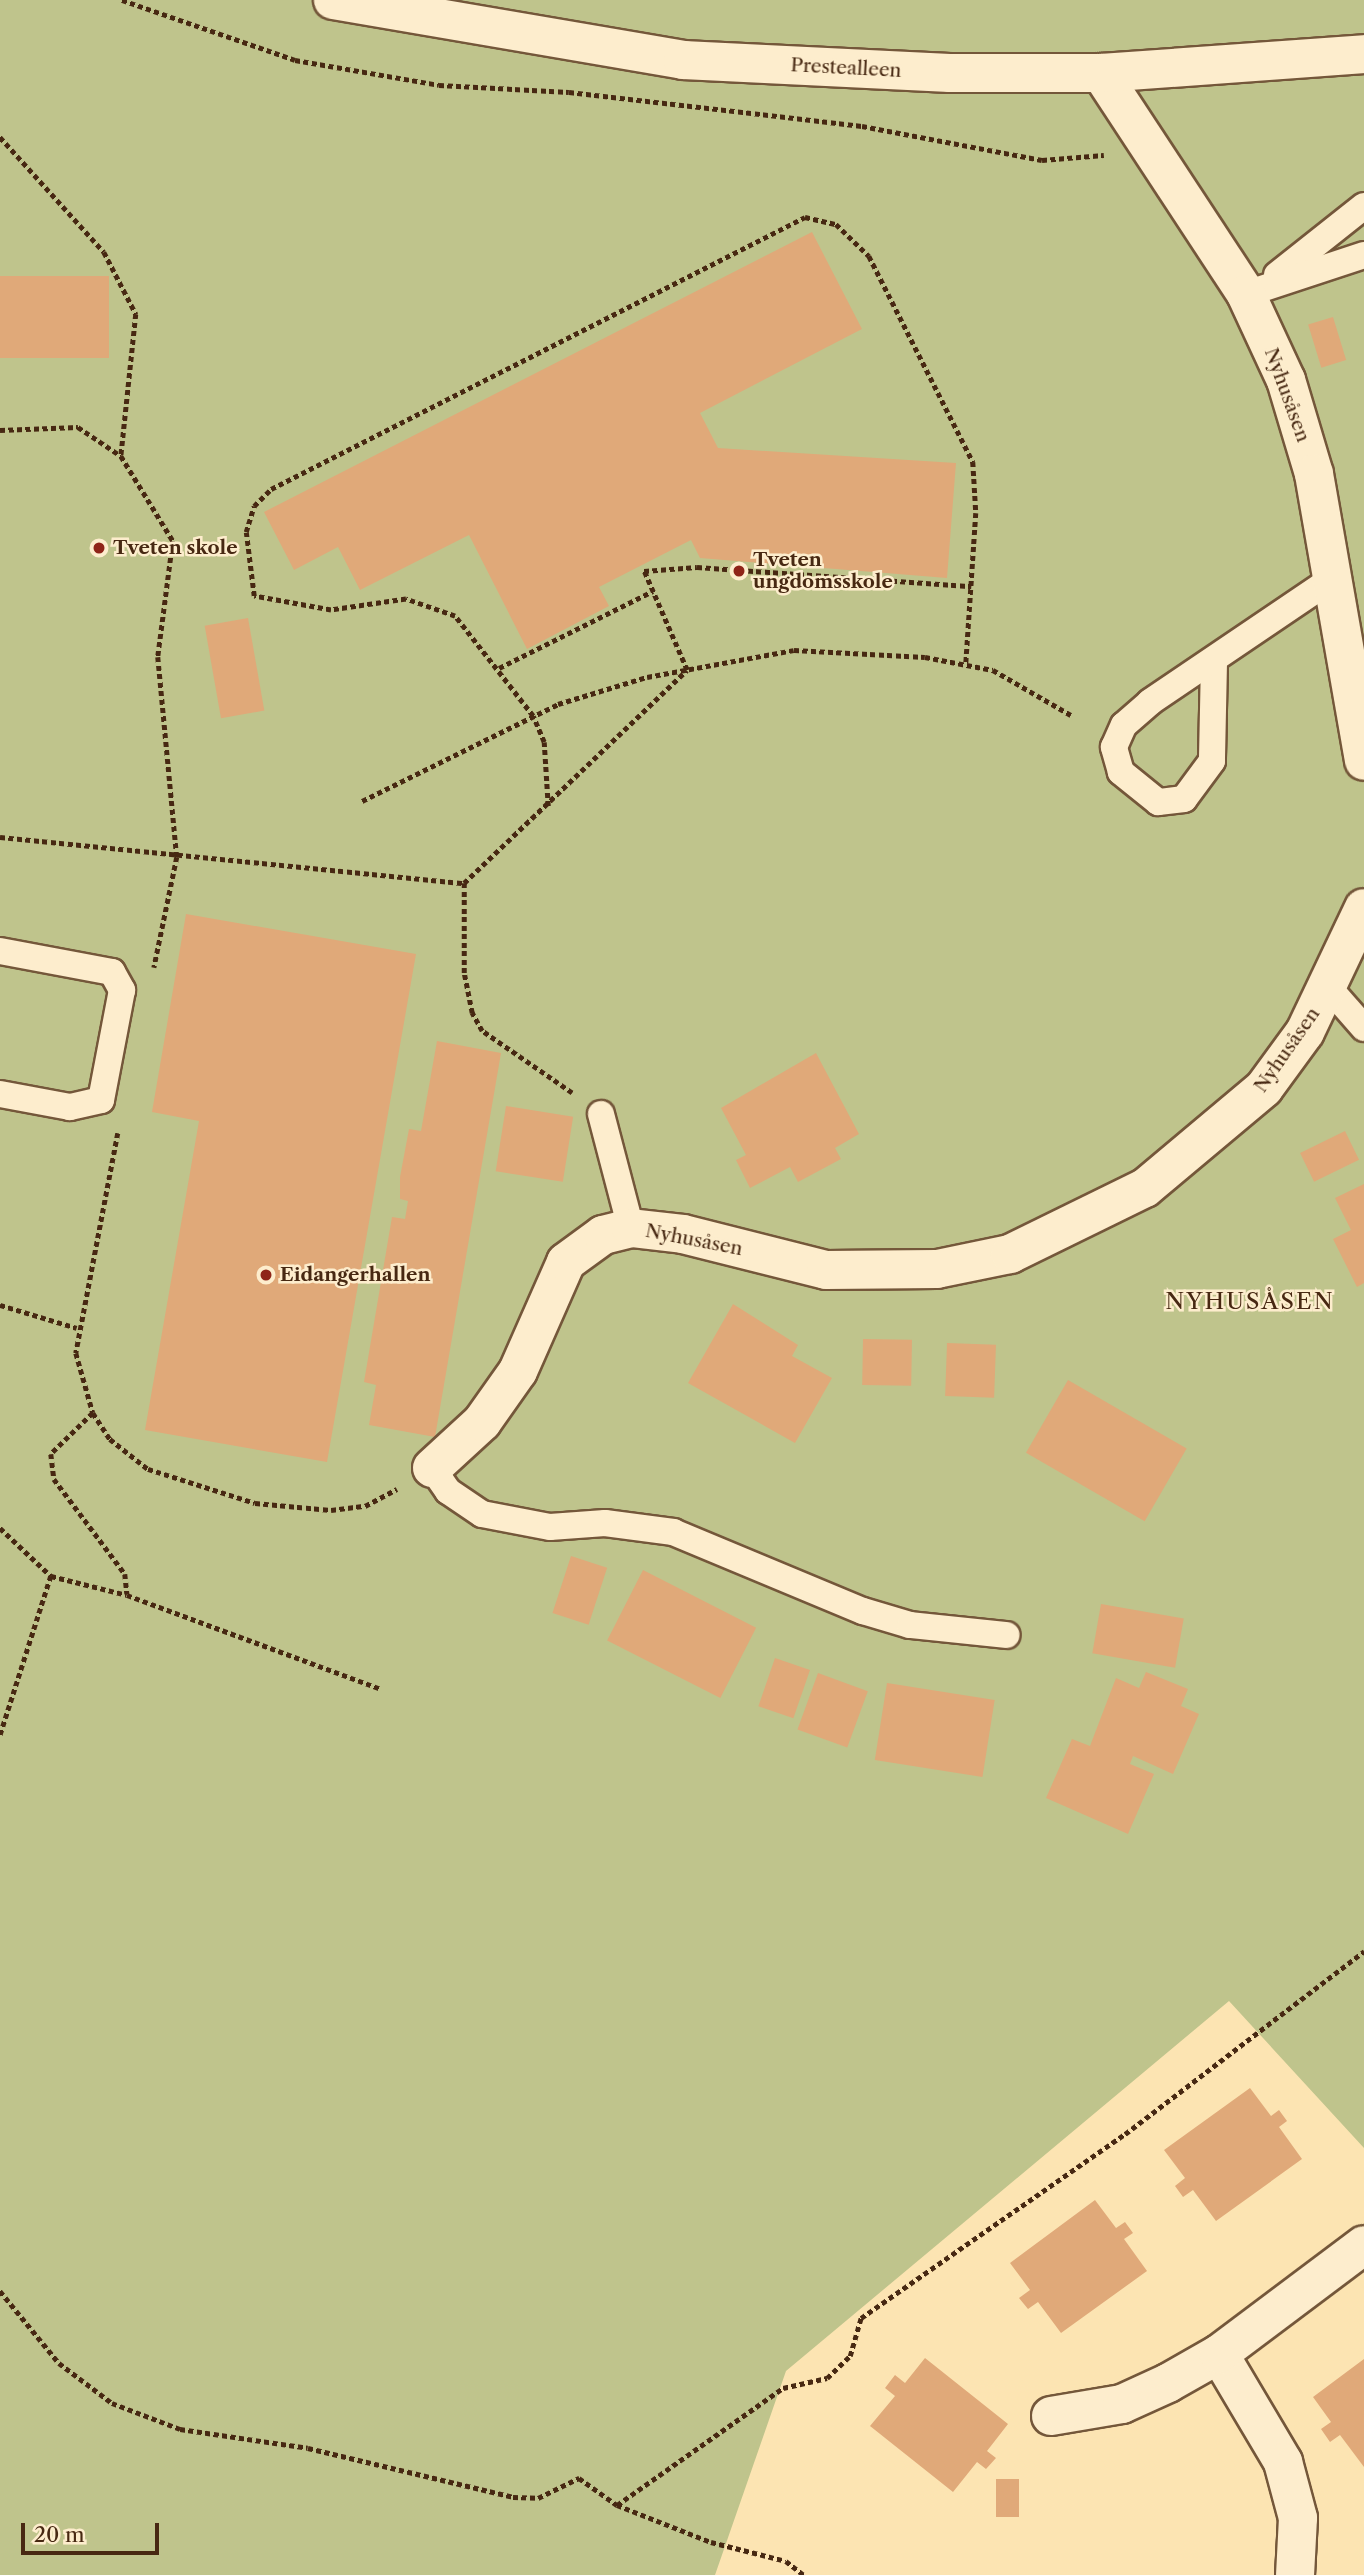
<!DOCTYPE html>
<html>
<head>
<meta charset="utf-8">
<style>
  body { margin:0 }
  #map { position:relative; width:1364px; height:2575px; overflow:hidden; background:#fce4b2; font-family:"Libre Caslon Text",serif }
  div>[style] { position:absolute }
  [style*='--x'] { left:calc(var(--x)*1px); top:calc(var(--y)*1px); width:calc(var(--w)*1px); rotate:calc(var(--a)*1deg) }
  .green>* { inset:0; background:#bfc48c }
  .building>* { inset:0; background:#e0a979; transform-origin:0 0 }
  .path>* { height:4.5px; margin-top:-2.25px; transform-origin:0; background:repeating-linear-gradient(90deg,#472812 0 5px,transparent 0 8.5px) }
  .roads { filter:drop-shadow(2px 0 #74573a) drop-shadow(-2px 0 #74573a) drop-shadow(0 2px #74573a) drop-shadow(0 -2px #74573a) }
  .service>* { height:26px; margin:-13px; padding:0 13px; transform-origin:13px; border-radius:13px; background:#fdedcd }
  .minor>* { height:38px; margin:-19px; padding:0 19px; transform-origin:19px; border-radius:19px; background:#fdedcd }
  .tertiary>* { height:38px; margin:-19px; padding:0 19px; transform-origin:19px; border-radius:19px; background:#fdedcd }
  .dots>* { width:19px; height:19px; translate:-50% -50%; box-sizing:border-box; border:4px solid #fdedcd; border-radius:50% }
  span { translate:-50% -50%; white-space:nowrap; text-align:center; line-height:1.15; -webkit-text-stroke:5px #fdedcd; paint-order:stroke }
  .street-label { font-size:19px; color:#472812 }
  .poi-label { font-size:19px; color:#472812; font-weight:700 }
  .left { translate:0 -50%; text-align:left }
  .quarter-label { font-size:23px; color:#472812; letter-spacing:2px }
  .scale { position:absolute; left:21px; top:2523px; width:138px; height:32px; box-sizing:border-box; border:4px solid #472812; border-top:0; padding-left:9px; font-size:21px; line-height:24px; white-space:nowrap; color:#472812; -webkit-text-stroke:5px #fdedcd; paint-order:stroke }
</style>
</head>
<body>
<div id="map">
  <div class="green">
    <i style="clip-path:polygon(0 0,1364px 0,1364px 2148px,1229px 2001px,786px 2371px,715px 2575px,0 2575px)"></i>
  </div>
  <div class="building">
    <i style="clip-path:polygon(812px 232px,862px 329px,700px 413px,718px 448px,956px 463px,947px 578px,700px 558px,691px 540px,599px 587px,609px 606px,527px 649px,469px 535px,360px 590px,338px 547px,294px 570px,264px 512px)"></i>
    <i style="left:0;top:276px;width:109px;height:82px"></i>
    <i style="left:1333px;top:317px;width:45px;height:26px;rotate:73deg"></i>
    <i style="left:248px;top:618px;width:94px;height:44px;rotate:80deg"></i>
    <i style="clip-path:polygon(186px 914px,416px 954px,327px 1462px,145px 1430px,199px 1121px,152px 1112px)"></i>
    <i style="clip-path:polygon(437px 1041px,501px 1053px,435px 1437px,369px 1425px,376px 1385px,364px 1382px,392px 1217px,405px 1219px,408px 1201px,400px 1199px,400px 1177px,409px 1129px,421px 1131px)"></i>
    <i style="clip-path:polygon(816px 1053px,859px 1134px,835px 1148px,841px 1159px,798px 1182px,790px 1167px,750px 1188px,736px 1160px,746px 1155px,721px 1108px)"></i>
    <i style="left:506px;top:1106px;width:68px;height:66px;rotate:9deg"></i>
    <i style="left:1345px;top:1131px;width:32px;height:50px;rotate:64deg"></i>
    <i style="clip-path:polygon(1364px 1184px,1364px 1283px,1357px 1287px,1333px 1239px,1351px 1230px,1335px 1198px)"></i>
    <i style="clip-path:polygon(733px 1304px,798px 1345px,792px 1356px,832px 1378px,795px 1443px,688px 1383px)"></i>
    <i style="left:863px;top:1339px;width:49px;height:46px;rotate:1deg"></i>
    <i style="left:947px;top:1343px;width:49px;height:53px;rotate:2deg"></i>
    <i style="left:1068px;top:1380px;width:137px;height:84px;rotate:30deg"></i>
    <i style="left:571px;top:1556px;width:38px;height:60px;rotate:18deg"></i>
    <i style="left:643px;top:1570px;width:127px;height:79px;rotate:27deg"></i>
    <i style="left:1101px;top:1604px;width:84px;height:50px;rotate:10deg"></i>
    <i style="left:775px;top:1658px;width:37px;height:51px;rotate:19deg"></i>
    <i style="clip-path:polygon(1146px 1672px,1188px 1689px,1181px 1706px,1199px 1714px,1173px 1774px,1133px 1756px,1130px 1764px,1154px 1774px,1128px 1834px,1046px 1798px,1072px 1739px,1090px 1746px,1116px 1678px,1139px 1688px)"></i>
    <i style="left:818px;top:1673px;width:53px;height:60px;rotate:20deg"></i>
    <i style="left:887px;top:1683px;width:109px;height:78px;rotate:9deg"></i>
    <i style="clip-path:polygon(1250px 2088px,1271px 2116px,1279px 2110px,1287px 2121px,1279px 2127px,1302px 2159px,1216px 2221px,1193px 2190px,1183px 2197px,1175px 2186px,1185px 2178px,1164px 2150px)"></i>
    <i style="clip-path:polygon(1095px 2200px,1116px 2228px,1125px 2222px,1133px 2233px,1124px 2239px,1147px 2271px,1061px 2333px,1038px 2302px,1028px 2309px,1019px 2298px,1030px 2290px,1010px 2263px)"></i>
    <i style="clip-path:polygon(925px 2358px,1008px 2424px,987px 2451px,996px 2458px,986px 2469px,977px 2462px,953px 2492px,870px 2426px,895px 2396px,885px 2388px,895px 2375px,905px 2383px)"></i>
    <i style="clip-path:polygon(1364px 2359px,1364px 2467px,1340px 2435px,1330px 2442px,1321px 2429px,1331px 2422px,1313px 2397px)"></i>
    <i style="left:996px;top:2479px;width:23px;height:38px"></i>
  </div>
  <div class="path">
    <i style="--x:122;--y:0;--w:183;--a:19.1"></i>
    <i style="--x:295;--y:60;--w:146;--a:9.8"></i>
    <i style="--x:439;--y:85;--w:130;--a:3.1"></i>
    <i style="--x:569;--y:92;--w:295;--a:6.6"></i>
    <i style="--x:862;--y:126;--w:183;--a:10.7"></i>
    <i style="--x:1042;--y:160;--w:62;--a:-4.6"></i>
    <i style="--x:0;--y:137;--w:155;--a:47.9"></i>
    <i style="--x:104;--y:252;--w:70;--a:62.7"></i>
    <i style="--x:136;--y:314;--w:143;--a:96"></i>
    <i style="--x:0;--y:430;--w:78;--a:-2.2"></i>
    <i style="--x:78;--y:427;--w:52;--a:34"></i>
    <i style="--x:121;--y:456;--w:100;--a:58.5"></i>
    <i style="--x:173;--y:541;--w:117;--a:97.4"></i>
    <i style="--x:158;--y:657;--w:201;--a:84.6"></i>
    <i style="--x:177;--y:857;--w:113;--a:101.7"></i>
    <i style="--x:499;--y:668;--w:172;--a:-26.6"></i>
    <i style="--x:362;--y:801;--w:219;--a:-26.3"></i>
    <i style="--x:558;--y:704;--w:93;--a:-16.9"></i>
    <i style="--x:647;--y:677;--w:149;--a:-10.4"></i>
    <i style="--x:794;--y:650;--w:131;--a:3.1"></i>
    <i style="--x:925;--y:657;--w:69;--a:10.8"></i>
    <i style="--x:993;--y:670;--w:90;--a:30"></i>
    <i style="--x:548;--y:806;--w:64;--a:-93.6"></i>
    <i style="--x:544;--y:742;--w:28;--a:-113"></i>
    <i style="--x:533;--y:716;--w:127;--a:-128"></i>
    <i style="--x:455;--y:616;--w:52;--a:-160.9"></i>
    <i style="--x:406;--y:599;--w:76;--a:171.7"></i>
    <i style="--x:331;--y:610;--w:78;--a:-169.7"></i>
    <i style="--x:254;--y:596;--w:64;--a:-97.1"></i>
    <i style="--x:246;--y:532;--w:27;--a:-73"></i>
    <i style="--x:254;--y:506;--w:24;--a:-45"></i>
    <i style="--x:271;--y:489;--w:599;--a:-26.99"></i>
    <i style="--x:805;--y:217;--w:32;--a:13"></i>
    <i style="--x:836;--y:224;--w:46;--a:44.1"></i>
    <i style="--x:869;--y:256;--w:231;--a:63.2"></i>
    <i style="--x:973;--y:462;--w:51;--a:86.6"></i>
    <i style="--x:976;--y:513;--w:152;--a:93.8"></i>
    <i style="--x:0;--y:837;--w:466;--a:5.7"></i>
    <i style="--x:572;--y:1093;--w:109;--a:-145.4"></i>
    <i style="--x:482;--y:1031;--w:21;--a:-119"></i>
    <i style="--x:472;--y:1013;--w:41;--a:-101.3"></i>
    <i style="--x:464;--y:973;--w:90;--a:-90"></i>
    <i style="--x:464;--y:883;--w:308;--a:-43.7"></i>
    <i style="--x:687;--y:670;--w:108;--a:-113.5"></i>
    <i style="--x:644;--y:571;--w:53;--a:-4.3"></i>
    <i style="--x:697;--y:567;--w:275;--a:4"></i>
    <i style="--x:118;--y:1133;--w:224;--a:100.8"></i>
    <i style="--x:76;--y:1353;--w:62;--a:74.2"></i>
    <i style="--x:93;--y:1413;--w:31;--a:57"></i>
    <i style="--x:110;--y:1439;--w:48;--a:38.3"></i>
    <i style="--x:148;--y:1469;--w:112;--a:17.6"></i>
    <i style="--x:255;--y:1503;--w:76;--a:5.3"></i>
    <i style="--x:331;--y:1510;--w:34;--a:-7"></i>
    <i style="--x:365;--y:1506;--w:36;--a:-28"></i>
    <i style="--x:0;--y:1305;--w:80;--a:16.6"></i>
    <i style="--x:93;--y:1413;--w:59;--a:135.7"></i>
    <i style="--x:51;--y:1454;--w:25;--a:83"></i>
    <i style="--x:54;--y:1479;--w:119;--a:53.2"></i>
    <i style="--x:125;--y:1574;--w:20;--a:84"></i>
    <i style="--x:0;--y:1528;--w:70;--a:43.3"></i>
    <i style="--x:51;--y:1576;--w:168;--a:107.7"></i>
    <i style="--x:51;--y:1576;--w:78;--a:14"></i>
    <i style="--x:127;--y:1595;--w:271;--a:20.3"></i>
    <i style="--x:0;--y:2291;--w:93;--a:50.7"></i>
    <i style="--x:59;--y:2363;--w:66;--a:37"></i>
    <i style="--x:112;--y:2403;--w:73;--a:20.9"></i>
    <i style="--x:180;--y:2429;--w:129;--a:8.4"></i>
    <i style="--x:308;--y:2448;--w:211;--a:13.4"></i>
    <i style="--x:513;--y:2497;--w:25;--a:2"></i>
    <i style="--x:538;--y:2498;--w:46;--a:-26"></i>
    <i style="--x:579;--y:2478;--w:47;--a:35.4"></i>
    <i style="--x:617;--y:2505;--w:101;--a:21.5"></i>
    <i style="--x:711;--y:2542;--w:77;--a:14.2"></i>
    <i style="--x:786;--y:2561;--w:23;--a:38"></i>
    <i style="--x:617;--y:2505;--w:203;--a:-35.2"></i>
    <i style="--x:783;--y:2388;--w:45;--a:-12.8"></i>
    <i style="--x:827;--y:2378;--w:32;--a:-44"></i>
    <i style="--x:850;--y:2356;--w:40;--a:-74"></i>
    <i style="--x:861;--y:2318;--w:322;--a:-34.9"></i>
    <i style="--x:1125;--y:2134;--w:301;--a:-37.4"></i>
  </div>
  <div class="roads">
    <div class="service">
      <i style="--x:1277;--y:275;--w:111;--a:-38.4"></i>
      <i style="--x:1246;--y:294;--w:124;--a:-18.3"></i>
      <i style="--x:1214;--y:662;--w:99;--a:91.2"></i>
      <i style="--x:1212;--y:761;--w:47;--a:126.4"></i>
      <i style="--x:1184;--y:799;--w:26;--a:173"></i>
      <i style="--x:1158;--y:802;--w:48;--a:-141"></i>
      <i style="--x:1121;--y:772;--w:26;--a:-106"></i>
      <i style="--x:1114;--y:747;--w:24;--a:-66"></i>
      <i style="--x:1124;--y:725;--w:35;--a:-41"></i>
      <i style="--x:1150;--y:702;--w:220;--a:-34.1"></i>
      <i style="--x:0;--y:951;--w:114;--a:10.6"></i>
      <i style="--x:112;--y:972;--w:21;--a:61"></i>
      <i style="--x:122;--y:990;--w:112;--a:100.8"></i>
      <i style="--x:101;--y:1100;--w:32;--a:167"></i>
      <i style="--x:70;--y:1107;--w:71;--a:-169.5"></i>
      <i style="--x:1329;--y:988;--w:53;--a:48.8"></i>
      <i style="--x:601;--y:1114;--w:118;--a:75.3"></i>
      <i style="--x:432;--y:1468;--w:28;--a:55"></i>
      <i style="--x:448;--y:1491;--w:41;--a:34.1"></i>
      <i style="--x:482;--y:1514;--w:69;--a:10.8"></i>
      <i style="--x:550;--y:1527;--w:55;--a:-4.2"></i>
      <i style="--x:605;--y:1523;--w:69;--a:7.5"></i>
      <i style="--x:673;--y:1532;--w:206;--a:22.6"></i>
      <i style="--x:863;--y:1611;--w:49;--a:16.6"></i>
      <i style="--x:910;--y:1625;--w:97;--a:5.9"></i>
    </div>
    <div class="minor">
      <i style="--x:1101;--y:73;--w:264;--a:56.7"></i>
      <i style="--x:1246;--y:294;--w:95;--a:65.1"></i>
      <i style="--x:1286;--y:380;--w:98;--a:73.4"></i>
      <i style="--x:1314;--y:474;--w:291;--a:80.1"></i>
      <i style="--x:432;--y:1468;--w:68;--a:-42.6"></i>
      <i style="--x:482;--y:1422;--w:62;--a:-54.8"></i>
      <i style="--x:518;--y:1371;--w:119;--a:-66.2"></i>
      <i style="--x:566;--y:1262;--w:46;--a:-36.1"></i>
      <i style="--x:603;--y:1235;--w:29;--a:-14"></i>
      <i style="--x:631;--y:1228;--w:52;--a:6.6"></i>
      <i style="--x:683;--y:1234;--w:147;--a:14.1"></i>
      <i style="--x:826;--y:1270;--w:111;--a:-0.5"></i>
      <i style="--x:937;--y:1269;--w:75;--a:-11.6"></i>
      <i style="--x:1010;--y:1254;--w:150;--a:-26.1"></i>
      <i style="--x:1145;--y:1188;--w:155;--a:-40"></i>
      <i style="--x:1264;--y:1088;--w:69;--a:-53.8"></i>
      <i style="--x:1305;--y:1032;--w:137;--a:-64.6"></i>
      <i style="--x:1219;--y:2354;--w:126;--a:59.3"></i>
      <i style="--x:1283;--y:2462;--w:58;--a:75"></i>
      <i style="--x:1298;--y:2518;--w:57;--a:93"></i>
      <i style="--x:1051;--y:2416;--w:72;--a:-9.6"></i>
      <i style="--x:1122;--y:2404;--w:51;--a:-24.5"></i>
      <i style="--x:1168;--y:2383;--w:59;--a:-29.6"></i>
      <i style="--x:1219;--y:2354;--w:181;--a:-36.9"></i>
    </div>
    <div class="tertiary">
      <i style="--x:333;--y:0;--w:355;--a:9.7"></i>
      <i style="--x:683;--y:60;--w:267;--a:2.8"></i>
      <i style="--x:950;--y:73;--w:151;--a:0"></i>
      <i style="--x:1101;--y:73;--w:264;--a:-4.1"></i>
    </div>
  </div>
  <div class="dots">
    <i style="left:99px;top:548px;background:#8f2418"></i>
    <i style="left:739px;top:571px;background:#8f2418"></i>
    <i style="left:266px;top:1275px;background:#8f2418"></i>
  </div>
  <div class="street-label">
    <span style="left:846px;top:68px;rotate:3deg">Prestealleen</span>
    <span style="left:1287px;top:395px;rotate:70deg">Nyhusåsen</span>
    <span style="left:1287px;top:1050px;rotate:-55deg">Nyhusåsen</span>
    <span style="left:694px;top:1240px;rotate:11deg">Nyhusåsen</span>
  </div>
  <div class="poi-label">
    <span class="left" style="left:113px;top:548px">Tveten skole</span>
    <span class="left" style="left:753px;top:571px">Tveten<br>ungdomsskole</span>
    <span class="left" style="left:280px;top:1275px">Eidangerhallen</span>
  </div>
  <div class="quarter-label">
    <span style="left:1250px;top:1301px">NYHUSÅSEN</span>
  </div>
  <div class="scale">20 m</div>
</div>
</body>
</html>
